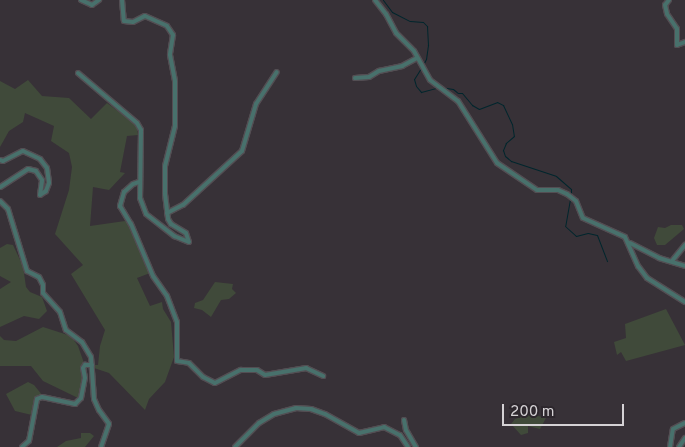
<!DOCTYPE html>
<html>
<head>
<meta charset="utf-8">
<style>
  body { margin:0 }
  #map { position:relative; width:685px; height:447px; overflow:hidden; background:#373137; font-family:Overpass,sans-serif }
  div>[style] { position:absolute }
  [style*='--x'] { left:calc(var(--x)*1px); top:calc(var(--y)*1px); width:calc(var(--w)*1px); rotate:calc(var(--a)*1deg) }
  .green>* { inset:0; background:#404a3a }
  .stream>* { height:1px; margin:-0.5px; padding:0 0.5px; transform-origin:0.5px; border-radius:0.5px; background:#00262d }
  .roads { filter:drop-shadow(1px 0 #534e53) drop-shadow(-1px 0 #534e53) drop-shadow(0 1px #534e53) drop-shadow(0 -1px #534e53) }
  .minor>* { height:4px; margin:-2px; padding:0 2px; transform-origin:2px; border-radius:2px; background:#48716c }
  span { translate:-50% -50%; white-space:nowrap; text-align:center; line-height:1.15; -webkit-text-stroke:4px #2d272d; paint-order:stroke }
  .scale { position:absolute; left:502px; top:404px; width:122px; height:22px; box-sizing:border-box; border:2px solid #d5d2d5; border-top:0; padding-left:6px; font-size:15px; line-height:18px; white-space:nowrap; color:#d5d2d5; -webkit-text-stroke:4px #2d272d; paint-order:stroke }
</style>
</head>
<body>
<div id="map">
  <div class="green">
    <i style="clip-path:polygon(28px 80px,42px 96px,69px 98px,91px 119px,107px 103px,137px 125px,138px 135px,127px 136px,120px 172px,125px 173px,109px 190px,93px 187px,90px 226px,125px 221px,130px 225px,150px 273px,137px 278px,150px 306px,162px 302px,163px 309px,171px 322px,174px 357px,165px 382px,149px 399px,145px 410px,109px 373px,94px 368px,95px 365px,98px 365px,100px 346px,105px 330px,71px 274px,83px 265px,55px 234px,69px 190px,72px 167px,69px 153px,51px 141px,54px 126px,25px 113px,23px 122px,9px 131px,0 147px,0 81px,15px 89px)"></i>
    <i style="clip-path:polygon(671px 225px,682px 225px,684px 229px,665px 245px,657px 245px,654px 238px,658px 227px,665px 228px)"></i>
    <i style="clip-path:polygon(7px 244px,13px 245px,23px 266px,26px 287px,30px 292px,42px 297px,47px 311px,39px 319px,24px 316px,0 327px,0 289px,11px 282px,0 276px,0 248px)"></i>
    <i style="clip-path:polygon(215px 282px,233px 284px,232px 289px,236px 293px,229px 299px,221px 300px,211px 317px,202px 310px,194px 308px,195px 303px,203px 300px)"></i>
    <i style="clip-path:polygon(666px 309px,685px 345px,626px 361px,621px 352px,617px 355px,614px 342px,626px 338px,625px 324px)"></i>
    <i style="clip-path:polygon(43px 327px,71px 336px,78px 346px,84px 363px,80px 397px,76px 397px,43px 381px,31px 366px,0 366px,0 336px,4px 340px,16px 341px)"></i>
    <i style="clip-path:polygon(28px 382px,34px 385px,43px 396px,36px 398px,32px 415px,15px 411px,6px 394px)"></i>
    <i style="clip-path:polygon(531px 414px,546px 418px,540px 429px,528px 426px,528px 433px,521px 435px,511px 424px,515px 419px)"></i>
    <i style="clip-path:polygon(81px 433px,90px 433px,94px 436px,85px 447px,57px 447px,66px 441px,81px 438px)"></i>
  </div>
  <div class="stream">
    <i style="--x:383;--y:0;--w:15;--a:53"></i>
    <i style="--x:392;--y:12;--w:20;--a:27"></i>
    <i style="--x:410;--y:21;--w:13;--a:4"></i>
    <i style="--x:423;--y:22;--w:6;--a:45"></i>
    <i style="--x:427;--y:26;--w:19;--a:87"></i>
    <i style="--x:428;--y:45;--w:14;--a:98"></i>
    <i style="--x:426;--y:59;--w:7;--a:117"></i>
    <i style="--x:421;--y:68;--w:13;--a:122"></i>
    <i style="--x:414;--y:79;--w:7;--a:74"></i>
    <i style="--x:416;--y:86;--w:8;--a:50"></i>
    <i style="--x:421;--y:92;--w:16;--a:-15"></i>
    <i style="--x:440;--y:87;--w:13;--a:9"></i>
    <i style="--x:453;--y:89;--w:6;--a:39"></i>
    <i style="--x:458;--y:93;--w:4;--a:0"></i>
    <i style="--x:462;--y:93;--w:16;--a:50"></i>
    <i style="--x:472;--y:105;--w:8;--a:30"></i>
    <i style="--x:479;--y:109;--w:19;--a:-21"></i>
    <i style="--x:497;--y:102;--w:7;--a:27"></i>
    <i style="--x:503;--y:105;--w:21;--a:65"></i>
    <i style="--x:512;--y:124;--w:12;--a:81"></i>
    <i style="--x:514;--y:136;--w:11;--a:139"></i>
    <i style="--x:506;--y:143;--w:8;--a:113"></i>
    <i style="--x:503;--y:150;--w:6;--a:72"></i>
    <i style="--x:505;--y:156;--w:8;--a:40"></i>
    <i style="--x:511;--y:161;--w:47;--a:18.4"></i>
    <i style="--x:556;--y:176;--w:20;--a:41"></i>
    <i style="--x:571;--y:189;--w:6;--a:90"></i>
    <i style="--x:570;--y:199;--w:27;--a:100"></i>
    <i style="--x:565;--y:226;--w:15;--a:42"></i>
    <i style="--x:576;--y:236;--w:12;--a:-14"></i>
    <i style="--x:588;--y:233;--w:9;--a:13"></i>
    <i style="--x:597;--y:235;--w:28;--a:69"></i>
  </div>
  <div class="roads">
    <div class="minor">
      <i style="--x:81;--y:0;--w:12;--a:24"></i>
      <i style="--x:92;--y:5;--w:9;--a:-36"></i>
      <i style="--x:122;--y:0;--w:21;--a:85"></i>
      <i style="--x:124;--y:21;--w:9;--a:6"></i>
      <i style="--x:133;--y:22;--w:13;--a:-27"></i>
      <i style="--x:145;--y:16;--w:24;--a:24"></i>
      <i style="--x:167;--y:26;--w:11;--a:56"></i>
      <i style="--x:173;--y:35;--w:20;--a:99"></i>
      <i style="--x:170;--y:55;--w:26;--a:79"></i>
      <i style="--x:175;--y:81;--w:45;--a:90"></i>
      <i style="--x:175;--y:126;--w:41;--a:104"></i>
      <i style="--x:165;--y:166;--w:28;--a:90"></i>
      <i style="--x:165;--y:194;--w:25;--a:83"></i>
      <i style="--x:168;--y:219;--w:6;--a:59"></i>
      <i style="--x:171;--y:224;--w:17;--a:31"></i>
      <i style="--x:186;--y:233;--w:9;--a:72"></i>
      <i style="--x:375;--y:0;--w:18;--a:52"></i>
      <i style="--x:386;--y:14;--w:21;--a:62"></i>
      <i style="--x:396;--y:33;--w:25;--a:45"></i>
      <i style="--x:414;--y:51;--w:33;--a:61"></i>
      <i style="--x:430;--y:80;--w:35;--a:37"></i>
      <i style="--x:458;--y:101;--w:73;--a:57.8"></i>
      <i style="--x:497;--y:163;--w:48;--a:34"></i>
      <i style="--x:537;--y:190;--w:21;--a:0"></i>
      <i style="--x:558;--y:190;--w:10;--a:24"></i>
      <i style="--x:567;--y:194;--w:11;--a:38"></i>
      <i style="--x:576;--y:201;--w:18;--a:68"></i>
      <i style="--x:583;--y:218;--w:46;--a:24.3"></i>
      <i style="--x:625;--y:237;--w:32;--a:66"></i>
      <i style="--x:638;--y:266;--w:15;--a:53"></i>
      <i style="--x:647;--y:278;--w:45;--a:32.3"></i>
      <i style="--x:669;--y:0;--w:6;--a:129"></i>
      <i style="--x:665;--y:5;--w:9;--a:77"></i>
      <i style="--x:667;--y:14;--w:18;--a:56"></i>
      <i style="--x:677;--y:29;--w:16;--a:90"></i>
      <i style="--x:677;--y:45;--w:9;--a:-21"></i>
      <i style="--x:78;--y:73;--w:77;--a:40.3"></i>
      <i style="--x:137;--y:123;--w:8;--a:60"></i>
      <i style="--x:141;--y:130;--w:68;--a:90.8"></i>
      <i style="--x:140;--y:198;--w:17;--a:69"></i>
      <i style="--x:146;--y:214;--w:36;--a:38"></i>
      <i style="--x:174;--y:236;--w:16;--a:22"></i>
      <i style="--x:355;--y:78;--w:14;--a:-4"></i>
      <i style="--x:369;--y:77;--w:12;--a:-31"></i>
      <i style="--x:379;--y:71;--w:24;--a:-12"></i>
      <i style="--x:402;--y:66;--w:17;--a:-28"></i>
      <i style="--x:0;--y:160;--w:3;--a:18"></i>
      <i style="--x:3;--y:161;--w:22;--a:-27"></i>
      <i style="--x:23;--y:151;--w:19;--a:25"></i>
      <i style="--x:40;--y:159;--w:11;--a:52"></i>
      <i style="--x:47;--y:168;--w:15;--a:82"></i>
      <i style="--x:49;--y:183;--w:9;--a:111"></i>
      <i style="--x:46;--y:191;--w:7;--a:146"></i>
      <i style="--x:40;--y:195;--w:15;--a:-82"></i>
      <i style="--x:42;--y:180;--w:11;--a:-124"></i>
      <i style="--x:36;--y:171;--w:8;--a:-166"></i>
      <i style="--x:28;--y:169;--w:33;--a:147"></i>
      <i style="--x:139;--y:182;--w:6;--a:162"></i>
      <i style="--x:133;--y:184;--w:12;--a:138"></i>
      <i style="--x:124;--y:192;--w:15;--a:106"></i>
      <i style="--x:120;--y:206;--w:21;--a:59"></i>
      <i style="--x:131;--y:224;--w:56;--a:67.1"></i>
      <i style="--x:153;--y:276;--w:24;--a:55"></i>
      <i style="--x:167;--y:296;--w:28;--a:69"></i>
      <i style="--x:177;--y:322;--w:39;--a:90"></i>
      <i style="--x:177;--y:361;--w:12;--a:9"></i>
      <i style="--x:189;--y:363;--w:20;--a:45"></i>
      <i style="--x:203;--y:377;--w:13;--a:27"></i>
      <i style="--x:215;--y:383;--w:29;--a:-27"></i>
      <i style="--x:241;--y:370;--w:16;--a:0"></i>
      <i style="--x:257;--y:370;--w:9;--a:32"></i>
      <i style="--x:265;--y:375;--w:42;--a:-9.7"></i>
      <i style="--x:306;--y:368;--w:19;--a:25"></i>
      <i style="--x:0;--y:201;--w:11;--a:45"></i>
      <i style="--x:8;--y:209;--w:65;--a:73"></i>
      <i style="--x:27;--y:271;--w:13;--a:27"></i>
      <i style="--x:39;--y:277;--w:9;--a:63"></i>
      <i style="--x:43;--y:285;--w:8;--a:90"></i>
      <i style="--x:43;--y:293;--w:25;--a:48"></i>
      <i style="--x:60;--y:312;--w:19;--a:72"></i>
      <i style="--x:66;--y:330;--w:20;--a:37"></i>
      <i style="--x:82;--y:342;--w:17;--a:59"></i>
      <i style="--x:91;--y:357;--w:42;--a:85.9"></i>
      <i style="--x:94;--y:399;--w:12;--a:66"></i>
      <i style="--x:99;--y:410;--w:17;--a:54"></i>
      <i style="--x:109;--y:424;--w:24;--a:109"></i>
      <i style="--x:167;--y:213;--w:18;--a:-27"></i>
      <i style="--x:183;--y:205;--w:80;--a:-42.5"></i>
      <i style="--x:242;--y:151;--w:49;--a:-73.4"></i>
      <i style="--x:256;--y:104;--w:38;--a:-57"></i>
      <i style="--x:630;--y:243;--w:33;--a:27"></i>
      <i style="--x:659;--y:258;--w:27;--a:17"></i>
      <i style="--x:672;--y:261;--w:21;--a:-51"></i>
      <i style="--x:404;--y:420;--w:10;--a:79"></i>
      <i style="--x:406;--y:430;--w:20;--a:60"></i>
      <i style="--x:22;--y:447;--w:9;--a:-41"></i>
      <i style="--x:29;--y:441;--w:43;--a:-79.2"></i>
      <i style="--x:37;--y:399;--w:5;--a:-22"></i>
      <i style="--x:42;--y:397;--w:34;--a:12"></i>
      <i style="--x:75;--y:404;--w:8;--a:-45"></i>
      <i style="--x:81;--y:398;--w:20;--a:-79"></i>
      <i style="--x:85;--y:378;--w:10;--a:-101"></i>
      <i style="--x:83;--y:368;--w:4;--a:-56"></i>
      <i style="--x:85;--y:365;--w:7;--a:0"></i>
      <i style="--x:235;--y:447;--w:34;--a:-45"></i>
      <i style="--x:259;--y:423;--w:17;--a:-31"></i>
      <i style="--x:274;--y:414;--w:23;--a:-15"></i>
      <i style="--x:296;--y:408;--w:15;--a:4"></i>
      <i style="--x:311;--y:409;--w:15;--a:20"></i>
      <i style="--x:325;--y:414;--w:39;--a:29"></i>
      <i style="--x:359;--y:433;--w:26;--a:-13"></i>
      <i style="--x:384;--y:427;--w:18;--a:27"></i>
      <i style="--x:400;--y:435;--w:14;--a:56"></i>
      <i style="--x:670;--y:447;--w:18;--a:-81"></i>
      <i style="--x:673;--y:429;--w:13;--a:-27"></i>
      <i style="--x:679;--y:447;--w:11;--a:-56"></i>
    </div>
  </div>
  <div class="scale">200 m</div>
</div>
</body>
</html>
